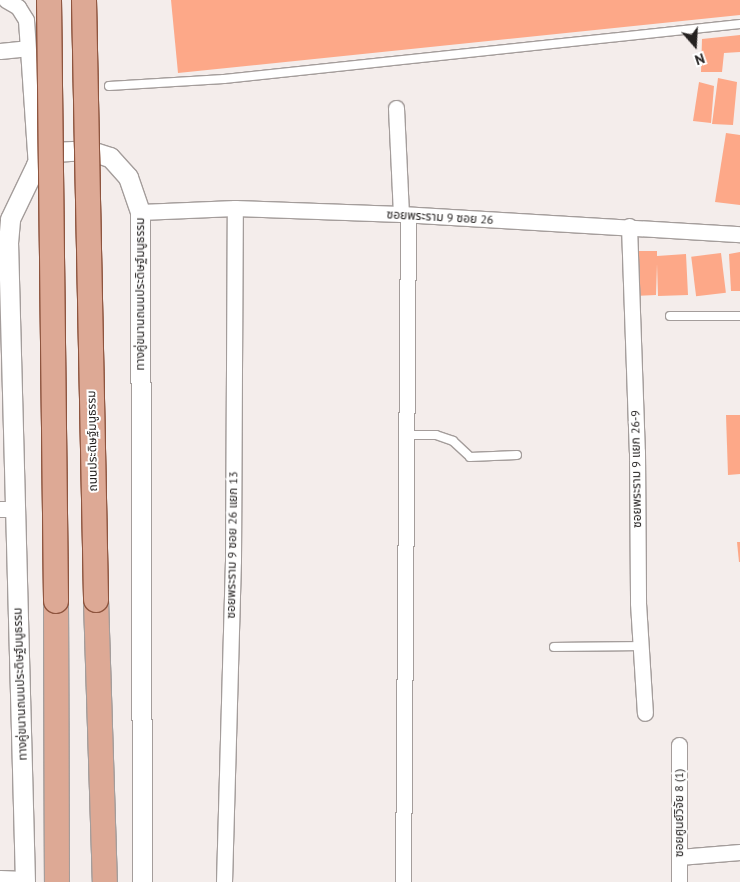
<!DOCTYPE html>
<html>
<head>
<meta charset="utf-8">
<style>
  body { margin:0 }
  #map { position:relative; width:740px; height:882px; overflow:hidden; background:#f4edeb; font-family:"PT Sans","Noto Sans Thai",sans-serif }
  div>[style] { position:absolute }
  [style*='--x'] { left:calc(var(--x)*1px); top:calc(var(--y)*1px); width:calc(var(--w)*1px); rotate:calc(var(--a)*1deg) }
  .building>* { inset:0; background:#fda888; transform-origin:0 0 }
  .roads { filter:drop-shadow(1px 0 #a49d9b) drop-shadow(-1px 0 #a49d9b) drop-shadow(0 1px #a49d9b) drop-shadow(0 -1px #a49d9b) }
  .service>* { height:8px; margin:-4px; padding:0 4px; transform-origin:4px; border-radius:4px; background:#fff }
  .minor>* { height:15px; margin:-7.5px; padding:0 7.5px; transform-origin:7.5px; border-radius:7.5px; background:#fff }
  .tertiary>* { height:19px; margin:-9.5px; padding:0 9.5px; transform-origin:9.5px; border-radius:9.5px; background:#fff }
  .primary>* { height:24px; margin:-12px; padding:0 12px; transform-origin:12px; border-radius:12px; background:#dda995 }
  .bridges { filter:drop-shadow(1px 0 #8e553f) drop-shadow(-1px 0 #8e553f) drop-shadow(0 1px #8e553f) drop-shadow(0 -1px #8e553f) }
  .primary-bridge>* { height:24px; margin:-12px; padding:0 12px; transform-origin:12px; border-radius:12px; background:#dda995 }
  span { translate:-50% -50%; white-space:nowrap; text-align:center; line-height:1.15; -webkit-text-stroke:4px #fff; paint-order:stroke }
  .street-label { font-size:12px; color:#252221 }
  .north { position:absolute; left:670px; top:20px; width:50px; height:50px; -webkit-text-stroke:4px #fff; paint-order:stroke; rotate:161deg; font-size:14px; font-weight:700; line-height:20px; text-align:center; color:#252221 }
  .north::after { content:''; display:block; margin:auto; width:18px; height:22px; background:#252221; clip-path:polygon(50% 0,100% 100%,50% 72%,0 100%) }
</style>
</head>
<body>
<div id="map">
  <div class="building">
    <i style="clip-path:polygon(171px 0,740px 0,740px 15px,178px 73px)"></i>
    <i style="clip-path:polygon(740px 35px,740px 52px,724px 53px,722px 72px,701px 72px,702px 39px)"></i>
    <i style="clip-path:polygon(718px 78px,737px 82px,733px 125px,712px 124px)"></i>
    <i style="clip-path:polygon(699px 82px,714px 86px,711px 123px,693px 121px)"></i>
    <i style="clip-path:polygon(726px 133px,740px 135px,740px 205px,715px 202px)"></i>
    <i style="clip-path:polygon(633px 251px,657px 251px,657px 256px,686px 254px,688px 295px,658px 296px,657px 264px,656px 295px,634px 296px)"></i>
    <i style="clip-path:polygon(740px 252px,740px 291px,731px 291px,729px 254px)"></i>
    <i style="left:721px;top:253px;width:40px;height:30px;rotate:83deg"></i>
    <i style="clip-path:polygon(726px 415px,740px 415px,740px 474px,728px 475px)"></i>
    <i style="clip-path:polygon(737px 542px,740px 542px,740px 562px,739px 562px)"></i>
  </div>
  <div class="roads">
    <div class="service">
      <i style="--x:109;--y:86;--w:115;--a:-3.5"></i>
      <i style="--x:224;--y:79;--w:519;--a:-6.08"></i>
      <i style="--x:670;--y:316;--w:70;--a:0"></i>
      <i style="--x:408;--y:435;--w:28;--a:0"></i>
      <i style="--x:436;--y:435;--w:18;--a:19"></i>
      <i style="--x:453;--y:441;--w:23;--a:43"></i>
      <i style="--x:470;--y:457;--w:47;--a:-2.4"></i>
      <i style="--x:554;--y:647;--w:87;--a:-0.7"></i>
    </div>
    <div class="minor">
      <i style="--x:6;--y:0;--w:14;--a:30"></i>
      <i style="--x:18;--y:7;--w:15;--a:58"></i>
      <i style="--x:26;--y:20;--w:145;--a:86.1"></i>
      <i style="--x:0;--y:51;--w:27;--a:-6"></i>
      <i style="--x:396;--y:108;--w:106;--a:87.3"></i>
      <i style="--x:140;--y:212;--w:95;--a:-2.4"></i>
      <i style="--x:235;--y:208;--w:166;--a:2.1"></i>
      <i style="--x:401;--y:214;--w:340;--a:3.4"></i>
      <i style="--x:629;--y:226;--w:226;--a:88"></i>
      <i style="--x:637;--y:452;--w:151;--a:89.6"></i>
      <i style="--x:638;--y:603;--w:110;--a:86.4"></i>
      <i style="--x:0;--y:509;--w:15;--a:0"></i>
      <i style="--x:679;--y:745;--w:137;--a:90"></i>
      <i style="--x:679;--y:857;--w:61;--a:-4.7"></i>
      <i style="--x:0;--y:878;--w:25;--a:2"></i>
      <i style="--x:224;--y:882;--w:321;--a:-88.4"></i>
      <i style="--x:233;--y:561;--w:353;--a:-89.7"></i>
      <i style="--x:403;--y:882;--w:666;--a:-89.57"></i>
    </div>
    <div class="tertiary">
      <i style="--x:25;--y:882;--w:639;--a:-91.52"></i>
      <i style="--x:8;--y:243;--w:24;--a:-85"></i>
      <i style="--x:10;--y:219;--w:60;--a:-64.3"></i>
      <i style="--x:36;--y:165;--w:21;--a:-39"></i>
      <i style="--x:52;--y:152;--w:36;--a:-3"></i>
      <i style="--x:88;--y:150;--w:23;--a:18"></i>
      <i style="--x:110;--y:157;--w:27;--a:48"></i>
      <i style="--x:128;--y:177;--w:37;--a:71"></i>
      <i style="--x:140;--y:212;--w:670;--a:89.83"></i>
    </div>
    <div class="primary">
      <i style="--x:96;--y:600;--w:282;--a:88.2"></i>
      <i style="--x:56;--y:601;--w:281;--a:89.8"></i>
    </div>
  </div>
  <div class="bridges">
    <div class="primary-bridge">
      <i style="--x:49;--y:0;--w:601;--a:89.33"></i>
      <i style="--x:84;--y:0;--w:600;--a:88.85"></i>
    </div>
  </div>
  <div class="street-label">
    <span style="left:440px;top:217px;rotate:3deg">ซอยพระราม 9 ซอย 26</span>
    <span style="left:140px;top:294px;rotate:-90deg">ทางคู่ขนานถนนประดิษฐ์มนูธรรม</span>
    <span style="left:92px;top:441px;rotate:-91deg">ถนนประดิษฐ์มนูธรรม</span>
    <span style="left:636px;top:469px;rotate:-91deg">ซอยพระราม 9 แยก 26-9</span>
    <span style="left:232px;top:545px;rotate:-89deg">ซอยพระราม 9 ซอย 26 แยก 13</span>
    <span style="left:20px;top:684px;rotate:-92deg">ทางคู่ขนานถนนประดิษฐ์มนูธรรม</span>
    <span style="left:679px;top:813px;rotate:-90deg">ซอยศูนย์วิจัย 8 (1)</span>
  </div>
  <div class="north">N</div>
</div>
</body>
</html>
